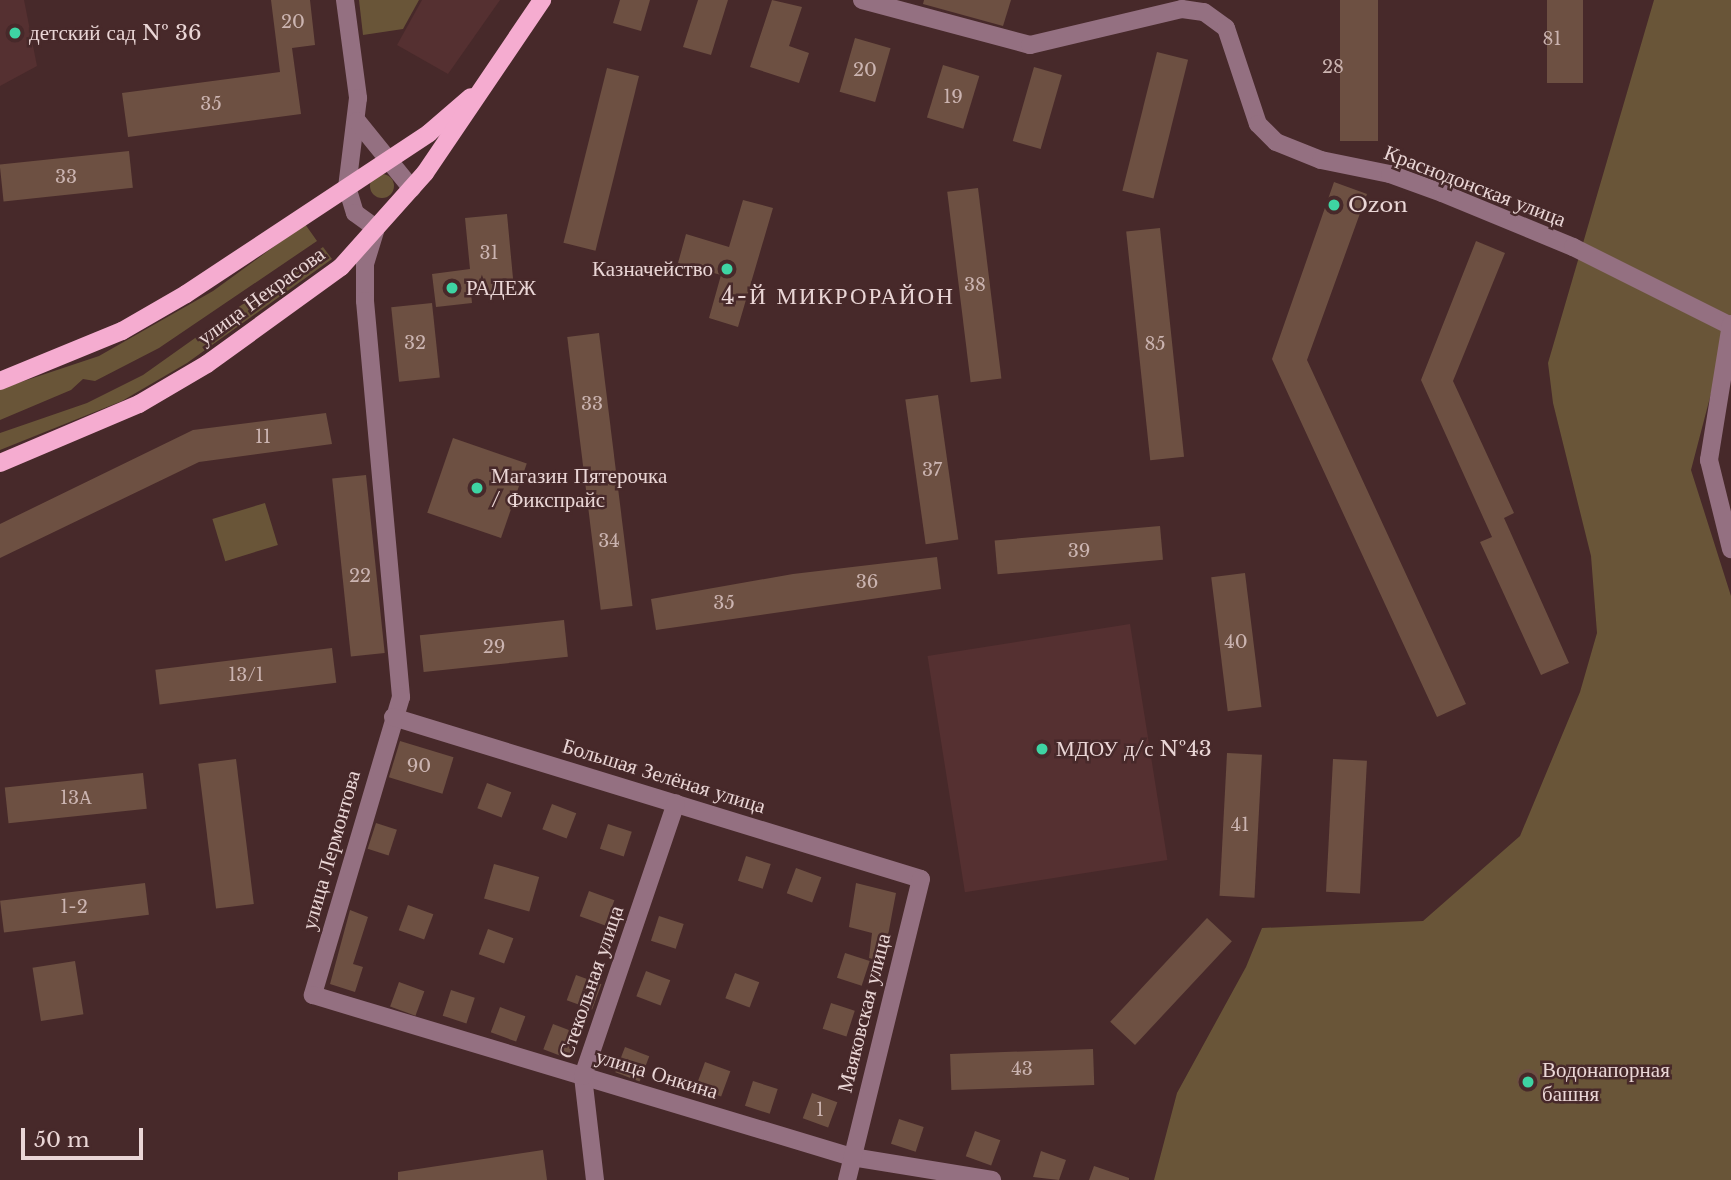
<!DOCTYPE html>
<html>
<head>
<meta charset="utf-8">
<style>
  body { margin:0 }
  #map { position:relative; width:1731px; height:1180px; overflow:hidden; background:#47292a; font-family:"Libre Baskerville",serif }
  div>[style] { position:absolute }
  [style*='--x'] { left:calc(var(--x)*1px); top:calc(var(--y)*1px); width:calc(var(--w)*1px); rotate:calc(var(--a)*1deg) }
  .built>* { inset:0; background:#553031; transform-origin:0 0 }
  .green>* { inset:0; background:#695538; transform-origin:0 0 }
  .round { border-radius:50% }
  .building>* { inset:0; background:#6d5042; transform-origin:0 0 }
  .minor>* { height:18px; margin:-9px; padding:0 9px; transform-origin:9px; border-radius:9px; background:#947081 }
  .major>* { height:18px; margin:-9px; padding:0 9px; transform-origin:9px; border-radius:9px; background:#f5acd0 }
  .dots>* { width:19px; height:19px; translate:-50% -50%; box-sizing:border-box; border:4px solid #47292a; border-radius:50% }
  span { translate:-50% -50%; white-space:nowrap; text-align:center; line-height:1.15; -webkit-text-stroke:5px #47292a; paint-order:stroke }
  .number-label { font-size:18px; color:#cbb4b1 }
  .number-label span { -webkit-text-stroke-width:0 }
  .poi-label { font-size:21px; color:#ead6d6 }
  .left { translate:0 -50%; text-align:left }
  .right { translate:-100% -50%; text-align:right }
  .street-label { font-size:21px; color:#ead6d6 }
  .neighbourhood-label { font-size:23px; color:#ead6d6; letter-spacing:2px }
  .scale { position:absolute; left:21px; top:1128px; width:122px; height:32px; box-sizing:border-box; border:4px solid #ead6d6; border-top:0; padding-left:9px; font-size:21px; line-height:24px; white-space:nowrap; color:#ead6d6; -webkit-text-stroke:5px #47292a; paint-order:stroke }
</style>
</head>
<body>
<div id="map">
  <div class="built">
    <i style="clip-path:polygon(0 0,24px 0,37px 66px,0 86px)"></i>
    <i style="clip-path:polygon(422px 0,500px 0,448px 74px,397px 45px)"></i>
    <i style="left:1130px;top:624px;width:239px;height:205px;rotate:81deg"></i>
  </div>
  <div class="green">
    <i style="clip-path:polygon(359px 0,419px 0,403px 29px,363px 35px)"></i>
    <i style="clip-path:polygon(1654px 0,1731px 0,1731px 317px,1691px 470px,1731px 596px,1731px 1180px,1154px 1180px,1177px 1093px,1246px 967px,1262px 928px,1423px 921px,1520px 836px,1580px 692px,1597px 633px,1591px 556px,1553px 403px,1548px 363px)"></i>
    <i class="round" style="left:370px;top:174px;width:24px;height:24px"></i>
    <i style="clip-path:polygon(305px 224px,317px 241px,159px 348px,95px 381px,83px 379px,71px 390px,0 420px,0 389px,99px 356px,213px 291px)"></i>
    <i style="clip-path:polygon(323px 247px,332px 259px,187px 363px,122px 401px,0 450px,0 433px,87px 403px,143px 375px)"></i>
    <i style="left:265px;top:503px;width:44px;height:55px;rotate:73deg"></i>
  </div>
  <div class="building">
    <i style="clip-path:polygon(271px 0,310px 0,315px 45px,292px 48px,301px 114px,128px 137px,122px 93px,280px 72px)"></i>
    <i style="clip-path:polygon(620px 0,650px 0,641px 31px,613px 23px)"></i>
    <i style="clip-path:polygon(698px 0,728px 0,711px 55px,683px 47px)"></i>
    <i style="clip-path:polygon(772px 0,802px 7px,789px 46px,809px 53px,799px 83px,750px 67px)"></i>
    <i style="clip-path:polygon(924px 0,1011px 0,1003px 26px,923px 4px)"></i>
    <i style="left:1340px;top:0;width:38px;height:141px"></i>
    <i style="left:1547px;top:0;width:36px;height:83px"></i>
    <i style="left:855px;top:38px;width:37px;height:56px;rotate:16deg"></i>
    <i style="left:1157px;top:52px;width:32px;height:143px;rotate:14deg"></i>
    <i style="left:943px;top:65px;width:38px;height:55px;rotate:17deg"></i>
    <i style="left:1034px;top:67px;width:29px;height:77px;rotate:16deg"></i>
    <i style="left:607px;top:68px;width:33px;height:180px;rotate:14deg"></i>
    <i style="left:129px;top:151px;width:37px;height:130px;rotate:84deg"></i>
    <i style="clip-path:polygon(1334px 182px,1367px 194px,1307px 360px,1466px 704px,1437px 717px,1272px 359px)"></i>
    <i style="left:978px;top:188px;width:192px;height:31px;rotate:83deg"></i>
    <i style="clip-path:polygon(743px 200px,773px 208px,738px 327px,709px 318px,721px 275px,678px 263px,686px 234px,729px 247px)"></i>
    <i style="clip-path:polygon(507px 214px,514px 289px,471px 293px,472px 303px,436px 307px,432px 274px,470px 269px,465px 218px)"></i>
    <i style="left:1160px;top:228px;width:230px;height:34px;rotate:84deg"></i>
    <i style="clip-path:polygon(1476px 241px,1505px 253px,1453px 381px,1514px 513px,1504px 518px,1569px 663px,1541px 675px,1480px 542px,1492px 537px,1421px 380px)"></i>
    <i style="left:432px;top:303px;width:75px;height:41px;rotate:84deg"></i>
    <i style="left:599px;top:333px;width:275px;height:32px;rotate:83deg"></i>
    <i style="left:938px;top:395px;width:146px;height:33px;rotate:82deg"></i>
    <i style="clip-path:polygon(326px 413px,332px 444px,199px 462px,0 558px,0 524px,193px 430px)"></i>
    <i style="left:453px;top:438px;width:78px;height:79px;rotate:19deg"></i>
    <i style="left:366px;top:475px;width:179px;height:34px;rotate:84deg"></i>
    <i style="left:1160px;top:526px;width:34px;height:166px;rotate:85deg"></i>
    <i style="clip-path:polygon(937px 557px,941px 589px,656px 630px,651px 599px,793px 574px)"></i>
    <i style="left:1245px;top:573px;width:135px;height:34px;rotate:83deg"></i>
    <i style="left:564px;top:620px;width:37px;height:145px;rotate:84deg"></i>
    <i style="left:332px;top:648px;width:35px;height:178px;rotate:83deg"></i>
    <i style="left:400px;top:741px;width:56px;height:38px;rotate:17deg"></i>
    <i style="left:1227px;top:753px;width:35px;height:143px;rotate:3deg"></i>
    <i style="left:236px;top:759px;width:146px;height:38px;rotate:83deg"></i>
    <i style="left:1333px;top:759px;width:34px;height:133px;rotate:3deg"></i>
    <i style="left:143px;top:773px;width:36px;height:139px;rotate:84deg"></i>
    <i style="left:487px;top:783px;width:26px;height:27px;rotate:21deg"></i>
    <i style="left:552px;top:804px;width:26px;height:27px;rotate:21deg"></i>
    <i style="left:376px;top:823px;width:22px;height:27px;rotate:18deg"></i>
    <i style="left:608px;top:824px;width:25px;height:26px;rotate:18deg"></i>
    <i style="left:746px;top:856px;width:26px;height:26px;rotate:18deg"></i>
    <i style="left:494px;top:864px;width:47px;height:36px;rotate:16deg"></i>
    <i style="left:796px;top:868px;width:27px;height:27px;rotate:20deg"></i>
    <i style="left:145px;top:883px;width:32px;height:146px;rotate:83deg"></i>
    <i style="clip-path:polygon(856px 883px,896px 893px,883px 962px,869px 958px,872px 933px,849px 927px)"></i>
    <i style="left:589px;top:891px;width:27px;height:27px;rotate:20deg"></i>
    <i style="left:408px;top:905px;width:27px;height:27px;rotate:20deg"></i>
    <i style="clip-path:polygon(350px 910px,368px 917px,353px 964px,363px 967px,355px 992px,330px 984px)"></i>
    <i style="left:659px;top:916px;width:26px;height:26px;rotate:18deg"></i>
    <i style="left:1207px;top:918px;width:34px;height:142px;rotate:43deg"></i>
    <i style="left:488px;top:929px;width:27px;height:27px;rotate:20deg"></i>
    <i style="left:845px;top:953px;width:26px;height:26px;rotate:18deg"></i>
    <i style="left:75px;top:961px;width:54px;height:43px;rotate:81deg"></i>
    <i style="left:646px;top:971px;width:26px;height:27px;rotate:21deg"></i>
    <i style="left:735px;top:973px;width:26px;height:27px;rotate:21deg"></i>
    <i style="left:576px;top:975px;width:27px;height:27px;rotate:20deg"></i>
    <i style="left:399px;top:982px;width:27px;height:26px;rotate:20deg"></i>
    <i style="left:451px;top:990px;width:25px;height:27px;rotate:18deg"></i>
    <i style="left:831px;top:1003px;width:25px;height:27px;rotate:18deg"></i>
    <i style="left:500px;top:1007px;width:27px;height:27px;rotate:20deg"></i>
    <i style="left:553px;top:1024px;width:26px;height:27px;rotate:21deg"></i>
    <i style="left:625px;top:1047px;width:26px;height:27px;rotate:21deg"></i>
    <i style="left:1093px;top:1049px;width:36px;height:143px;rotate:88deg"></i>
    <i style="left:705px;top:1062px;width:27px;height:27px;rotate:20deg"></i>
    <i class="round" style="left:1517px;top:1069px;width:22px;height:22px"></i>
    <i style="left:753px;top:1081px;width:26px;height:26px;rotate:18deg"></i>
    <i style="left:812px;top:1093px;width:27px;height:27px;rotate:20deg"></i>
    <i style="left:899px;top:1119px;width:26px;height:26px;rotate:18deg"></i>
    <i style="left:975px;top:1131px;width:27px;height:27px;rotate:20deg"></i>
    <i style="clip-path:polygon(543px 1150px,547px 1180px,398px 1180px,398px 1172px)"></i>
    <i style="clip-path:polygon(1041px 1151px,1066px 1160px,1059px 1180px,1033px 1177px)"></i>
    <i style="clip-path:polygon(1094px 1166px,1129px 1178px,1129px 1180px,1089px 1180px)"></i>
  </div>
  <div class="minor">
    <i style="--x:345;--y:0;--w:99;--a:82.4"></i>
    <i style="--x:358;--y:98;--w:90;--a:97"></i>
    <i style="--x:347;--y:187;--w:27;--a:73"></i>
    <i style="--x:355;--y:213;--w:26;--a:36"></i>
    <i style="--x:376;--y:228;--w:37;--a:107"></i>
    <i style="--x:365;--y:263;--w:38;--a:90"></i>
    <i style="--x:365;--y:301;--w:398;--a:84.8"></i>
    <i style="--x:401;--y:697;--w:311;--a:106.5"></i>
    <i style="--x:313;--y:995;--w:563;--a:16.73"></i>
    <i style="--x:852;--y:1157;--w:142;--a:9.3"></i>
    <i style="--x:862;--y:0;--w:174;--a:15"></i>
    <i style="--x:1030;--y:45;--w:156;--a:-13.3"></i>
    <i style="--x:1182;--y:9;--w:22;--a:8"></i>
    <i style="--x:1204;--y:12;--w:27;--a:36"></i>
    <i style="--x:1226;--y:28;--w:101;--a:71.6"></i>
    <i style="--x:1258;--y:124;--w:25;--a:45"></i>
    <i style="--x:1276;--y:142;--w:48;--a:21.8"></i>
    <i style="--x:1321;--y:160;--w:70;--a:11.5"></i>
    <i style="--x:1390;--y:174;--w:55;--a:20.1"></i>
    <i style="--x:1442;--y:193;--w:142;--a:22.4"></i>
    <i style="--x:1573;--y:247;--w:177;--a:26.6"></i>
    <i style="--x:357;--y:121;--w:87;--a:51"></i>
    <i style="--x:1731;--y:324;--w:138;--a:99.2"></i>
    <i style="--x:1709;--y:460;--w:92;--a:76.1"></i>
    <i style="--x:393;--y:717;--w:552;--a:17.06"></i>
    <i style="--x:921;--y:879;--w:310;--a:103.8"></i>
    <i style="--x:595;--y:1180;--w:105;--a:-96.6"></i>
    <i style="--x:583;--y:1076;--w:288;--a:-71.2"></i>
  </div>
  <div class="major">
    <i style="--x:0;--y:381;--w:132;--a:-22.3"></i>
    <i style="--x:122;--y:331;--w:74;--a:-30"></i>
    <i style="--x:186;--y:294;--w:291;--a:-33.5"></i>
    <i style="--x:429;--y:133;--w:55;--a:-40.6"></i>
    <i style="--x:0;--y:463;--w:151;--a:-23"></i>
    <i style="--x:139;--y:404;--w:79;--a:-30.5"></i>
    <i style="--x:207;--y:364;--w:165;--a:-35.9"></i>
    <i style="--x:341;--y:267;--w:126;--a:-48.2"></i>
    <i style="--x:425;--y:173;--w:209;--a:-55.9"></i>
  </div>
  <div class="dots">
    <i style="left:15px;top:33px;background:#3ed4a3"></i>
    <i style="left:1334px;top:205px;background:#3ed4a3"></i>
    <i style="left:727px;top:269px;background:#3ed4a3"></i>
    <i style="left:452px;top:288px;background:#3ed4a3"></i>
    <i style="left:477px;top:488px;background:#3ed4a3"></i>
    <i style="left:1042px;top:749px;background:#3ed4a3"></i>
    <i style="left:1528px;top:1082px;background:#3ed4a3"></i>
  </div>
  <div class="number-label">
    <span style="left:293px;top:22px">20</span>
    <span style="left:1552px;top:39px">81</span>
    <span style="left:1333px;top:67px">28</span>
    <span style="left:865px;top:70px">20</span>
    <span style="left:953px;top:97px">19</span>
    <span style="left:211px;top:104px">35</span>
    <span style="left:66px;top:177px">33</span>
    <span style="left:489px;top:253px">31</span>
    <span style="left:975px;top:285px">38</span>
    <span style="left:415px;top:343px">32</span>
    <span style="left:1155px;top:344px">85</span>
    <span style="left:592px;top:404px">33</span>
    <span style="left:263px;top:437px">11</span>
    <span style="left:932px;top:470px">37</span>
    <span style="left:609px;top:541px">34</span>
    <span style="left:1079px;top:551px">39</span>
    <span style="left:360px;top:576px">22</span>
    <span style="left:867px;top:582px">36</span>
    <span style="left:724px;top:603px">35</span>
    <span style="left:1236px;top:642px">40</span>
    <span style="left:494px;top:647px">29</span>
    <span style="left:246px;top:675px">13/1</span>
    <span style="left:419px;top:766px">90</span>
    <span style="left:76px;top:798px">13А</span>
    <span style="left:1240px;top:825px">41</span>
    <span style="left:74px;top:907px">1-2</span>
    <span style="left:1022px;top:1069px">43</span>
    <span style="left:820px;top:1110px">1</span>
  </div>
  <div class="poi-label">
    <span class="left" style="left:29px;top:33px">детский сад № 36</span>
    <span class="left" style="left:1348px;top:205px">Ozon</span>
    <span class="right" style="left:713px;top:269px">Казначейство</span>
    <span class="left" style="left:466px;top:288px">РАДЕЖ</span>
    <span class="left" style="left:491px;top:488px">Магазин Пятерочка<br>/ Фикспрайс</span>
    <span class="left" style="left:1056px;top:749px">МДОУ д/с №43</span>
    <span class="left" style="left:1542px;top:1082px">Водонапорная<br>башня</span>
  </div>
  <div class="street-label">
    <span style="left:1475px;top:186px;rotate:21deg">Краснодонская улица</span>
    <span style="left:261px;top:296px;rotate:-36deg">улица Некрасова</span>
    <span style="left:664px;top:776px;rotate:17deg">Большая Зелёная улица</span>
    <span style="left:331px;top:850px;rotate:-74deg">улица Лермонтова</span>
    <span style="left:591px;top:982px;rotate:-71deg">Стекольная улица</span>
    <span style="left:864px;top:1013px;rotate:-76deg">Маяковская улица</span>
    <span style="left:657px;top:1074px;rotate:17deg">улица Онкина</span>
  </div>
  <div class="neighbourhood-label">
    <span style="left:838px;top:296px">4-Й МИКРОРАЙОН</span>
  </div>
  <div class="scale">50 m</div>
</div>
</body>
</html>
